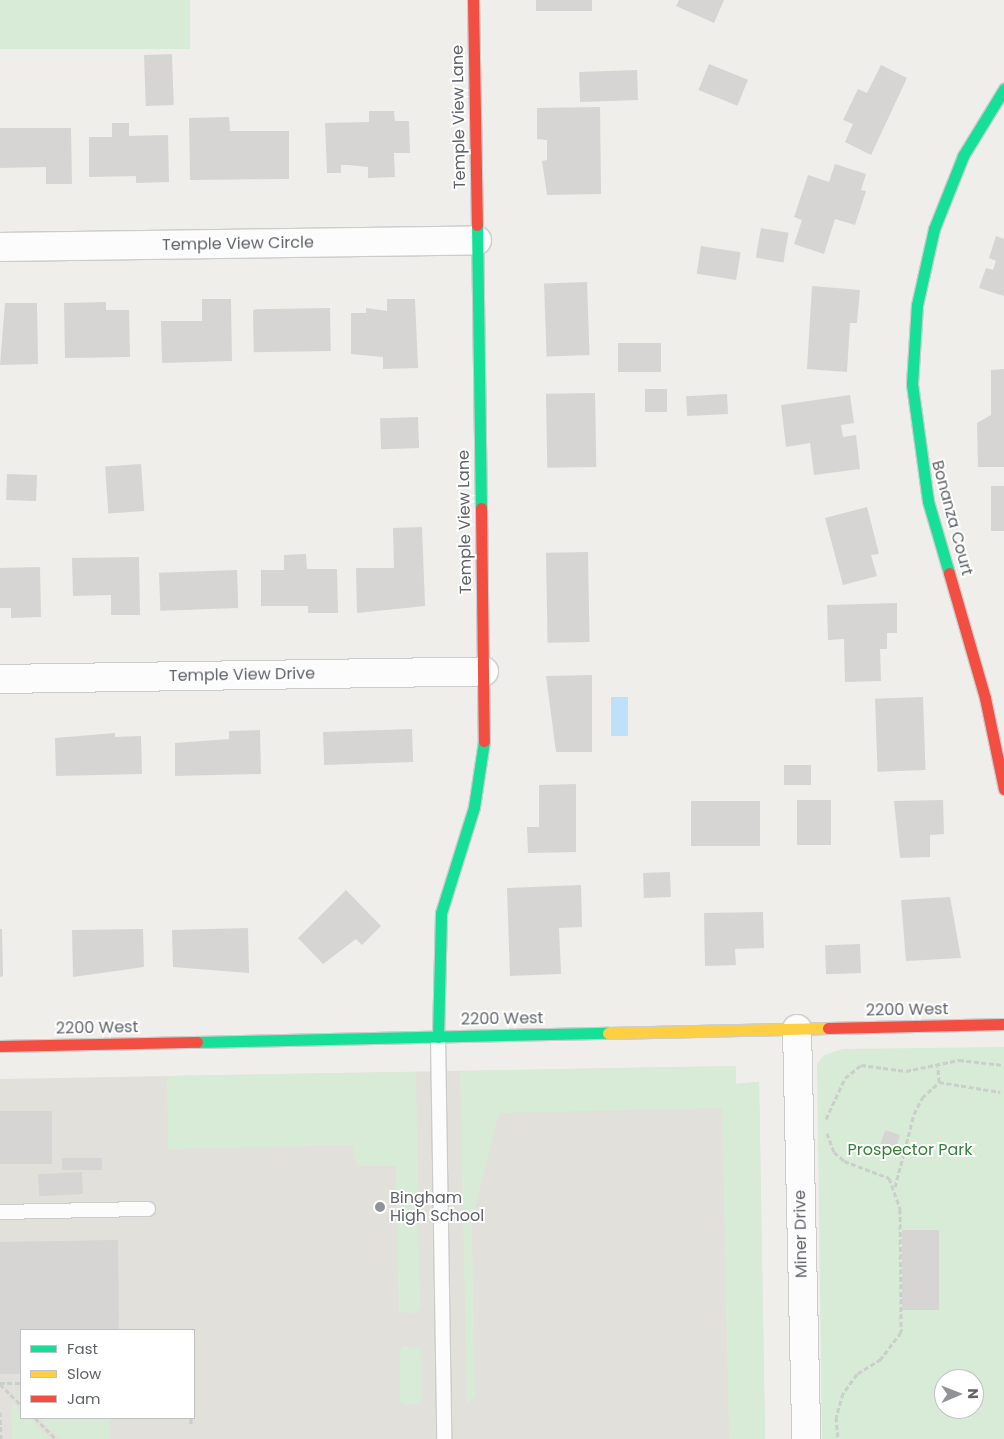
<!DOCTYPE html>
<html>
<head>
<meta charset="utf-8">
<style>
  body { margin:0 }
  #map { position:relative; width:1004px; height:1439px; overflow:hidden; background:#efeeea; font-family:Poppins,sans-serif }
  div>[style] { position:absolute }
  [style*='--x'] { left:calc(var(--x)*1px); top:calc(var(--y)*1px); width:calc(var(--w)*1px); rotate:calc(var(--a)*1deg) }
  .education>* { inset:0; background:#e2e0da }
  .green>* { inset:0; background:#d8ebd6; transform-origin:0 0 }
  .water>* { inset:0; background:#bfe0f9; transform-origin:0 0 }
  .building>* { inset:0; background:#d6d5d3; transform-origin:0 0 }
  .path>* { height:3px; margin-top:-1.5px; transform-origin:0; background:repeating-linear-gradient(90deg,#cacfcc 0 5px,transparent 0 7.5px) }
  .roads { filter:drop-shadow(1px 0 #cbcccc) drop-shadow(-1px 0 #cbcccc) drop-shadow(0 1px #cbcccc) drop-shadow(0 -1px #cbcccc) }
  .lane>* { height:14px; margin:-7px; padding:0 7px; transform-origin:7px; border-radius:7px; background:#fdfcfc }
  .street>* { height:28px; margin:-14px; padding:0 14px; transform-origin:14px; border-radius:14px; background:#fdfcfc }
  .fast>* { height:11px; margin:-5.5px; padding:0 5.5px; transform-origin:5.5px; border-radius:5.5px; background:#16e098 }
  .slow>* { height:11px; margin:-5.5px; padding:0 5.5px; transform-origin:5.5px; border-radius:5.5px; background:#ffcf43 }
  .jam>* { height:11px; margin:-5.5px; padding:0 5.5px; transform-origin:5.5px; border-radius:5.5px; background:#f24e42 }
  .dots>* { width:14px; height:14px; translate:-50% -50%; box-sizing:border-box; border:2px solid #fff; border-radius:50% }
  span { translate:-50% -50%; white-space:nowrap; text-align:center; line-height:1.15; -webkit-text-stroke:4px #fff; paint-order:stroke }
  .street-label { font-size:16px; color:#5f6368 }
  .park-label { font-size:16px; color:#348238 }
  .poi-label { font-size:16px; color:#5f6368 }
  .left { translate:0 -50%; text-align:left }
  .legend { position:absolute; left:20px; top:1329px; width:175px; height:90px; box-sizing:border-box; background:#fff; border:1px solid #bfc1c3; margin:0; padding:6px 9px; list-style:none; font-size:15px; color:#5f6368 }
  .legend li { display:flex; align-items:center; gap:10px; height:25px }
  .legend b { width:25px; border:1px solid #bfc1c3 }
  .north { position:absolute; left:934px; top:1369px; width:50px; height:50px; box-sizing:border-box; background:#fff; border:1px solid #bfc1c3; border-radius:50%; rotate:89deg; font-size:14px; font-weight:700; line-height:20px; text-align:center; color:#5f6368 }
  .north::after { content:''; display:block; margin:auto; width:18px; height:22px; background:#919496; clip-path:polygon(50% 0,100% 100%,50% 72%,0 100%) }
</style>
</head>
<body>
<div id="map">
  <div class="education">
    <i style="clip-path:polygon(evenodd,736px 1066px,736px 1084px,759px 1082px,765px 1439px,0 1439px,0 1079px,736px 1066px,21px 1330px,194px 1330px,194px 1418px,21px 1418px,21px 1330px)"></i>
  </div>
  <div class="green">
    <i style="left:0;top:0;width:190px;height:49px"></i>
    <i style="clip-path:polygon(evenodd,1004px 1047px,1004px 1439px,822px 1439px,817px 1064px,824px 1055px,843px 1049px,1004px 1047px,944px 1379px,974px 1379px,974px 1409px,944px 1409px,944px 1379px)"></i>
    <i style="clip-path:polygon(736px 1066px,736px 1084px,759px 1082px,765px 1439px,729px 1439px,722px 1108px,499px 1113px,472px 1220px,475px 1397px,467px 1403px,460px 1071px)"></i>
    <i style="clip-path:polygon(416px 1072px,420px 1309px,415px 1313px,399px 1312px,396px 1166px,357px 1166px,352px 1145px,168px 1149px,167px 1076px)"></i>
    <i style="clip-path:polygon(404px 1346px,421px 1349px,422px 1400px,418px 1404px,404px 1405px,400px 1401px,400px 1350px)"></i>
    <i style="clip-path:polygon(11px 1405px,16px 1405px,21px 1418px,29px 1418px,51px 1439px,12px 1439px)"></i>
    <i style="clip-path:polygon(38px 1418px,110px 1418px,110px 1439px,60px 1439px)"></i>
  </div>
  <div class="water">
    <i style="left:611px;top:697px;width:17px;height:39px"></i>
  </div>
  <div class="building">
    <i style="left:536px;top:0;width:56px;height:11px"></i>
    <i style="clip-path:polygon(679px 0,724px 0,714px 23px,676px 6px)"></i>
    <i style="left:172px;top:54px;width:51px;height:28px;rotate:88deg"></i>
    <i style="left:709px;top:64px;width:42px;height:28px;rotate:22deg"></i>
    <i style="clip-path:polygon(881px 65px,907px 78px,871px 155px,845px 142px,853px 124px,843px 120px,858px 89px,867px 93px)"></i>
    <i style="left:637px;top:70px;width:30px;height:58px;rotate:88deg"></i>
    <i style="clip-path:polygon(600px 107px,601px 194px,547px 195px,542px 161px,547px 160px,547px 140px,537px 139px,537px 108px)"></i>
    <i style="clip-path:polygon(369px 111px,394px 111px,395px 121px,409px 121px,410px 153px,394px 153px,395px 177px,368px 178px,368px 167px,348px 165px,341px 165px,341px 173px,327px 173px,325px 123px,369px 122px)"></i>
    <i style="clip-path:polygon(229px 117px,230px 131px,289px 131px,289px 179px,190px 180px,189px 118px)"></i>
    <i style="clip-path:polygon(112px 123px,129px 123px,129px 136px,168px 135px,169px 182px,136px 183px,136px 176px,89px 177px,89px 137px,112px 137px)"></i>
    <i style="clip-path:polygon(0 128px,71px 128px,72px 184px,46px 184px,46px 167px,0 168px)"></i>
    <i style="clip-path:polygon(835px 164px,866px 174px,861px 190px,866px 191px,855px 225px,835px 219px,824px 254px,794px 244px,802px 220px,794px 217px,808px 175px,829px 182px)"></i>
    <i style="left:761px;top:228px;width:28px;height:30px;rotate:10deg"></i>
    <i style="clip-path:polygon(996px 236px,1004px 239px,1004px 296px,979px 288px,986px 268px,993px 270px,996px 261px,989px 258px)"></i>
    <i style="left:701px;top:246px;width:40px;height:28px;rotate:9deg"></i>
    <i style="left:587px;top:282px;width:73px;height:43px;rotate:88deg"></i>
    <i style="clip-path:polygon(812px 286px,860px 290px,857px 323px,850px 323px,847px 372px,807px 369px)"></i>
    <i style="clip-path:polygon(202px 299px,231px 299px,232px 361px,162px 363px,161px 321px,202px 321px)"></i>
    <i style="clip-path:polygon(387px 299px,415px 299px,418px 368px,383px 369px,383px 357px,351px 354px,351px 313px,366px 313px,366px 308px,387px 311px)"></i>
    <i style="clip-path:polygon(106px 302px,106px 310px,129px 310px,130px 357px,65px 358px,64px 303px)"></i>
    <i style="clip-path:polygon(5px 303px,37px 303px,38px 364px,0 365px)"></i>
    <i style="left:330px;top:308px;width:43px;height:77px;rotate:89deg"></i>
    <i style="left:661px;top:343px;width:29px;height:43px;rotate:90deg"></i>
    <i style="clip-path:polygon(1004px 369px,1004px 467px,978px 467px,977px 423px,991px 415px,991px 370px)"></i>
    <i style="left:645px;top:389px;width:22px;height:23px"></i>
    <i style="left:595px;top:393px;width:74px;height:49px;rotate:89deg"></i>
    <i style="left:727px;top:394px;width:20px;height:41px;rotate:87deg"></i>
    <i style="clip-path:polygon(850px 395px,854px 423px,841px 425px,843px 437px,856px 435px,860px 469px,814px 475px,810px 443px,786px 447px,781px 405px)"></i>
    <i style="left:418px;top:417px;width:31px;height:38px;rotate:88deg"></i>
    <i style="left:141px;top:464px;width:47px;height:36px;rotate:86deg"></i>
    <i style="left:7px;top:474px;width:30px;height:26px;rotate:2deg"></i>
    <i style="left:991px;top:486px;width:13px;height:45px"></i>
    <i style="clip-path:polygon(867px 507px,879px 554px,871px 555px,877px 576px,843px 585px,825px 518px)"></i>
    <i style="clip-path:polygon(422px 527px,425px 606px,357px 613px,356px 568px,394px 568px,393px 528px)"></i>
    <i style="left:588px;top:552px;width:90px;height:42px;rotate:89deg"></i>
    <i style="clip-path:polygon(306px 554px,307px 569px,337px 569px,338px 613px,308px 613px,308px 606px,261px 606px,261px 570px,284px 570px,284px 555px)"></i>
    <i style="clip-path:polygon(139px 557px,140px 615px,111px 615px,111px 595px,73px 596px,72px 558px)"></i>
    <i style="clip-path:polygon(40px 567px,41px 617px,11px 618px,11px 608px,0 608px,0 568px)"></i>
    <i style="left:237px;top:570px;width:38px;height:78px;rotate:88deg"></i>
    <i style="clip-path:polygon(897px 603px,897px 633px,887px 633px,887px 649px,880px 649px,881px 681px,845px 682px,844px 639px,828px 640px,827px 605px)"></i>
    <i style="clip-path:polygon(592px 675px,592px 752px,556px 752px,546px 676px)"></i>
    <i style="left:923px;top:697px;width:73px;height:48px;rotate:88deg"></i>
    <i style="left:412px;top:729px;width:33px;height:89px;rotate:88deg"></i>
    <i style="clip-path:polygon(260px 730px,261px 774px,175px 776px,175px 743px,229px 739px,229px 731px)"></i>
    <i style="clip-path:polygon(115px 733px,115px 737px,141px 736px,142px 774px,56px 776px,55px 738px)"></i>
    <i style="left:784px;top:765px;width:27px;height:20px"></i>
    <i style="clip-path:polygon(576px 784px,576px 852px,528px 853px,527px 827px,539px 827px,539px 785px)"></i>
    <i style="left:797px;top:800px;width:34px;height:45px"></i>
    <i style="clip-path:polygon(943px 800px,944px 834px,930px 835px,930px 857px,900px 858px,894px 801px)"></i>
    <i style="left:691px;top:801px;width:69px;height:45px"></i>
    <i style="left:670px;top:872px;width:25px;height:27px;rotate:88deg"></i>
    <i style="clip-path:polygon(581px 885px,582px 927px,559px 928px,561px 974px,510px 976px,507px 888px)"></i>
    <i style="clip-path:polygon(346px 890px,381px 926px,362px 945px,356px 939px,323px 964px,298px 938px)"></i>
    <i style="clip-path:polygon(950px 897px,961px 958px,906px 961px,901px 900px)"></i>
    <i style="clip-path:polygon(763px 912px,764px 948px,735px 949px,736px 965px,705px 966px,704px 913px)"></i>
    <i style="clip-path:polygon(248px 928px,249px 973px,173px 967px,172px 930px)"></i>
    <i style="clip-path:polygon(0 929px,2px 929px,3px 976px,0 977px)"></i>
    <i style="clip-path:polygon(143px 929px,144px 967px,73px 977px,72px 930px)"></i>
    <i style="left:860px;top:944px;width:29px;height:35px;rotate:88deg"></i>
    <i style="left:52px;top:1111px;width:53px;height:52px;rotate:90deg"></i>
    <i style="left:885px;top:1130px;width:16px;height:16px;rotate:18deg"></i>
    <i style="left:62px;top:1158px;width:40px;height:12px"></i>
    <i style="left:82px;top:1172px;width:22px;height:44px;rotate:87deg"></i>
    <i style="left:902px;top:1230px;width:37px;height:80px"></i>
    <i style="clip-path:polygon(118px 1240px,119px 1330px,21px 1330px,21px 1374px,0 1374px,0 1242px)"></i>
  </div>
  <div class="path">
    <i style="--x:939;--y:1082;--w:62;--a:9.3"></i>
    <i style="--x:826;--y:1119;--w:45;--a:-65.1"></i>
    <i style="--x:845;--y:1078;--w:21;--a:-39"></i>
    <i style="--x:861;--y:1065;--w:45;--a:7.6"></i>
    <i style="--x:906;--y:1071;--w:54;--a:-11.7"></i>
    <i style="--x:959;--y:1060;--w:45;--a:6.3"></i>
    <i style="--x:827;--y:1133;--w:20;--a:70"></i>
    <i style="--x:834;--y:1152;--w:13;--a:42"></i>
    <i style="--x:844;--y:1161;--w:48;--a:20.7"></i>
    <i style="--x:889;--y:1178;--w:33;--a:70"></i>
    <i style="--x:900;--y:1209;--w:123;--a:89.5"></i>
    <i style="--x:901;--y:1332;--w:34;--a:127"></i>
    <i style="--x:881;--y:1359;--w:28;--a:148"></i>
    <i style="--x:857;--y:1374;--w:24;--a:126"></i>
    <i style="--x:843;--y:1393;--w:25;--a:106"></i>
    <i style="--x:836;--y:1417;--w:22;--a:85"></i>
    <i style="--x:895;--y:1187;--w:75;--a:-75.4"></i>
    <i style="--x:914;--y:1114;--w:18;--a:-63"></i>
    <i style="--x:922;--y:1098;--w:23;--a:-43"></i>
    <i style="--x:939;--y:1082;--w:16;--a:-94"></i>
    <i style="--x:0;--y:1383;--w:21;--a:0"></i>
    <i style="--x:0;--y:1384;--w:30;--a:45"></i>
    <i style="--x:0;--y:1412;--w:27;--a:88"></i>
    <i style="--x:35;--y:1418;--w:30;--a:45"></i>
    <i style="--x:191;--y:1418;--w:7;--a:90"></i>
  </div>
  <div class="roads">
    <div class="lane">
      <i style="--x:438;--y:1037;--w:402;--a:89.1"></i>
      <i style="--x:0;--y:1212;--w:148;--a:-1.2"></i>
    </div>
    <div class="street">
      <i style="--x:0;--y:247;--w:477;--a:-0.8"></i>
      <i style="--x:0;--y:679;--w:484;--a:-0.9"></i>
      <i style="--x:797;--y:1029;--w:410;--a:88.7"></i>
    </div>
    <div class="fast">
      <i style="--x:477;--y:225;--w:283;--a:89.2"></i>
      <i style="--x:949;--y:573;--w:75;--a:-106.3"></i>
      <i style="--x:928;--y:501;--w:118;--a:-97.8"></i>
      <i style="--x:912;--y:384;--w:79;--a:-86.4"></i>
      <i style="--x:917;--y:305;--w:78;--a:-77.4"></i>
      <i style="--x:934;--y:229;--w:79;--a:-68.3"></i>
      <i style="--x:963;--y:156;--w:79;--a:-58.5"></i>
      <i style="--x:438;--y:1037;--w:124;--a:-88.6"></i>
      <i style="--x:441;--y:913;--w:111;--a:-72.7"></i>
      <i style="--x:474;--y:807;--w:67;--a:-81.4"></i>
      <i style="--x:197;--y:1042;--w:411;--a:-1.3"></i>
    </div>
    <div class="slow">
      <i style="--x:608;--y:1033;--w:220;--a:-1.3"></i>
    </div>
    <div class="jam">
      <i style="--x:473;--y:0;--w:225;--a:89"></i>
      <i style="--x:481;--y:508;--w:233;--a:89.3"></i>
      <i style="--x:949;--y:573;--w:130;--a:73.9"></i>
      <i style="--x:985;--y:698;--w:93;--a:78.2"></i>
      <i style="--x:828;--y:1028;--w:176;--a:-1.3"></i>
      <i style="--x:0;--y:1046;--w:197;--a:-1.2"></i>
    </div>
  </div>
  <div class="dots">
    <i style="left:380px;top:1207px;background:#919496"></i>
  </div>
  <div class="street-label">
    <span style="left:459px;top:117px;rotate:-91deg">Temple View Lane</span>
    <span style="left:238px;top:244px;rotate:-1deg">Temple View Circle</span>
    <span style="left:952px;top:518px;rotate:75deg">Bonanza Court</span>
    <span style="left:465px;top:522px;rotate:-91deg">Temple View Lane</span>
    <span style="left:242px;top:675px;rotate:-1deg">Temple View Drive</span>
    <span style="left:907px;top:1010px;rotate:-1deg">2200 West</span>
    <span style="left:502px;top:1019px;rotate:-1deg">2200 West</span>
    <span style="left:97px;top:1028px;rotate:-1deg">2200 West</span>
    <span style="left:801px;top:1234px;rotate:-91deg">Miner Drive</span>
  </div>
  <div class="park-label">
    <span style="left:910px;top:1150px">Prospector Park</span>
  </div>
  <div class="poi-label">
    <span class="left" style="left:390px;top:1207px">Bingham<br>High School</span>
  </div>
  <ul class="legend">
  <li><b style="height:6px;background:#16e098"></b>Fast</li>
  <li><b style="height:6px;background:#ffcf43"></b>Slow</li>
  <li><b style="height:6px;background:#f24e42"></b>Jam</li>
  </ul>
  <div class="north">N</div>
</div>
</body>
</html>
